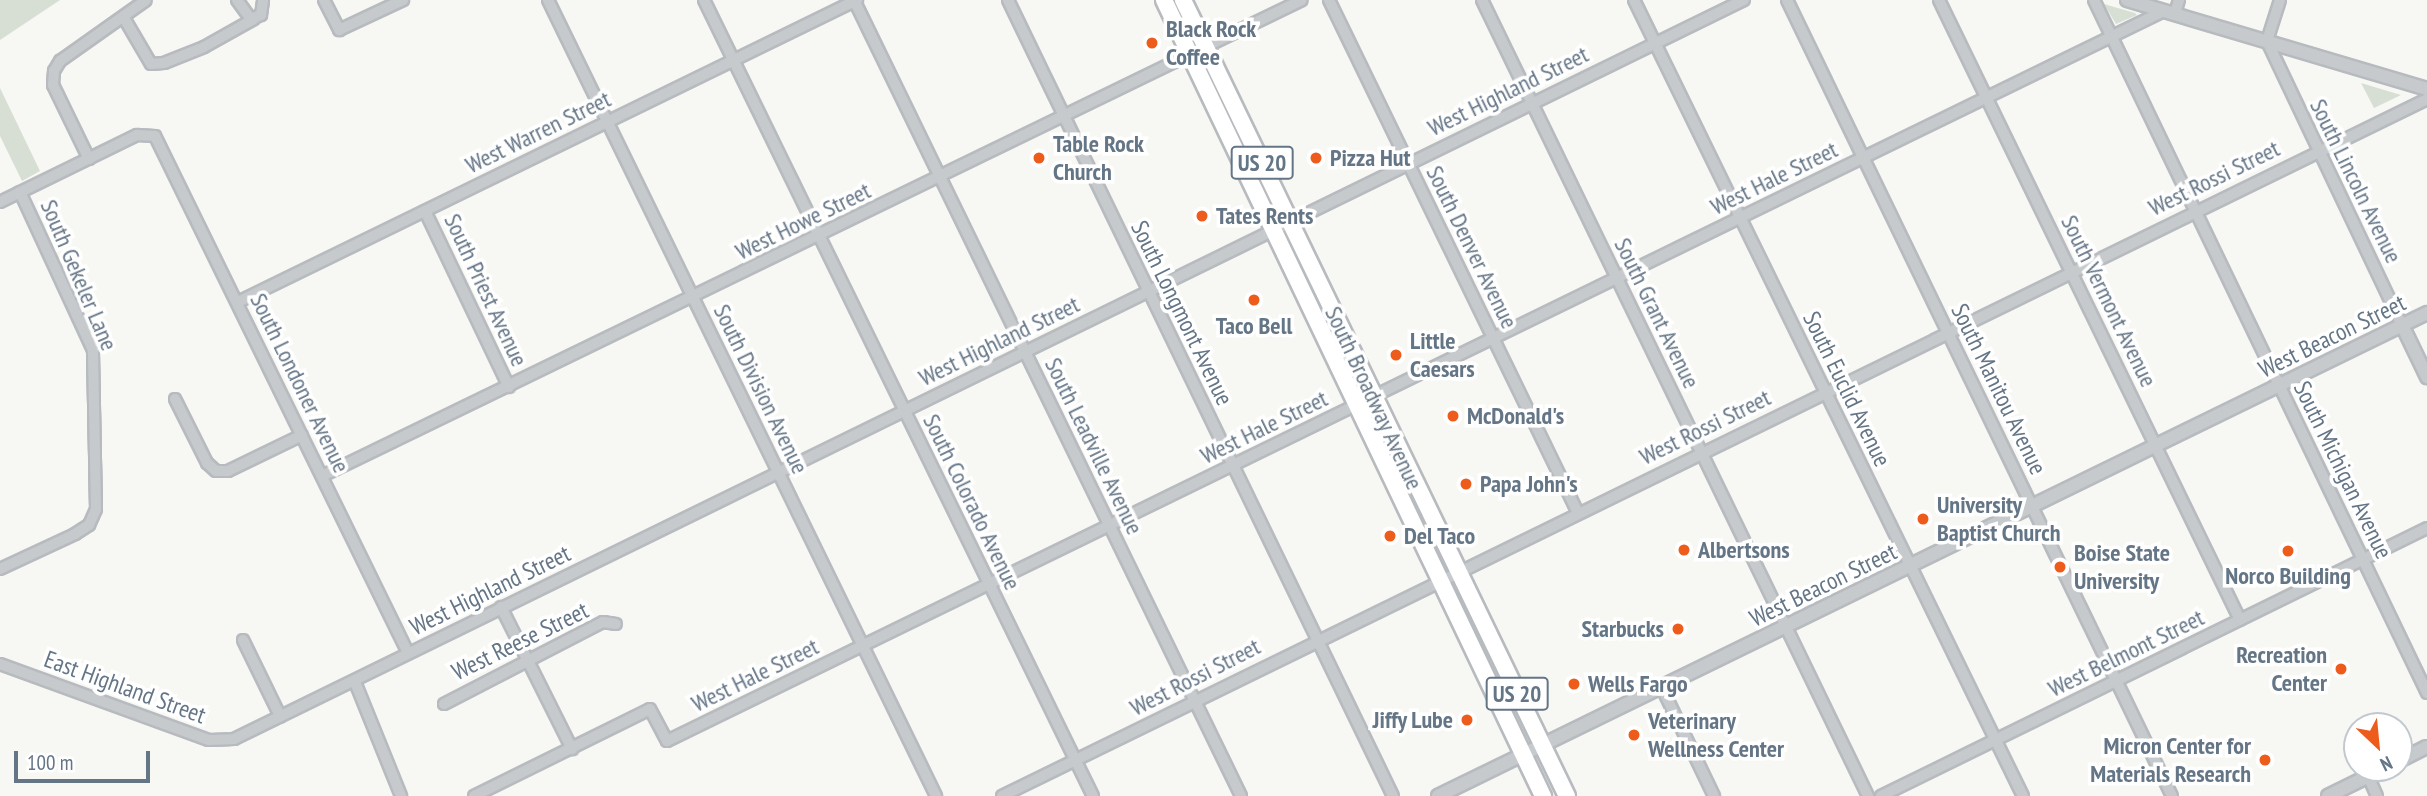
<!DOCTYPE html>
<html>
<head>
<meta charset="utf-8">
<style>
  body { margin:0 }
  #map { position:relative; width:2427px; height:796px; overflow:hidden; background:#f7f7f3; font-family:"PT Sans Narrow",sans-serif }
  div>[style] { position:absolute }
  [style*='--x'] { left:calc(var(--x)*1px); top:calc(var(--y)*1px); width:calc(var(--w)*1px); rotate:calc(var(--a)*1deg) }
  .green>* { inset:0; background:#d7dfd4 }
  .roads { filter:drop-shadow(2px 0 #b7bbbf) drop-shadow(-2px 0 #b7bbbf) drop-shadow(0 2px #b7bbbf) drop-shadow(0 -2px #b7bbbf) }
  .minor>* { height:10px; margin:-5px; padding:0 5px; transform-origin:5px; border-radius:5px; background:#c6cacd }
  .tertiary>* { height:12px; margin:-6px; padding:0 6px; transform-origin:6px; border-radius:6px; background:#c6cacd }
  .primary>* { height:16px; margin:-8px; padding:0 8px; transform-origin:8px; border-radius:8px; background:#fff }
  .dots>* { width:19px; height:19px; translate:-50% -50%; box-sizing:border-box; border:4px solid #fff; border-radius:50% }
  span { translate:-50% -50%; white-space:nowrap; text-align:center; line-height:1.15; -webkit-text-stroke:7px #fff; paint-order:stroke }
  .shield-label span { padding:2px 5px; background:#fff; border:2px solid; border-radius:5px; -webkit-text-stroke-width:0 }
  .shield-label { font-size:23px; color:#647586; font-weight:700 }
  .poi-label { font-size:24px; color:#647586; font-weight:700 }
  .left { translate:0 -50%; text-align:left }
  .right { translate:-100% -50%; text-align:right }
  .street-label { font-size:24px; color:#647586 }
  .north { position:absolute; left:2343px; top:712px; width:70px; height:70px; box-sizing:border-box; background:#fff; border:2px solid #c1c8cf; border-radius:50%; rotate:154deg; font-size:19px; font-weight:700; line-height:28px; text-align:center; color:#647586 }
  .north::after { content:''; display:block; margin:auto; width:24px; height:32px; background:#ee5c1c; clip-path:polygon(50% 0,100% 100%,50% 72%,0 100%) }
  .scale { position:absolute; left:14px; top:751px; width:136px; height:32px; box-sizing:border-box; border:4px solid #647586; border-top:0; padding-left:9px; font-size:21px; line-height:24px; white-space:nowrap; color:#647586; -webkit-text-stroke:5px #fff; paint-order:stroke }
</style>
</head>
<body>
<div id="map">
  <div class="green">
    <i style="clip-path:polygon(0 0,60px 0,0 40px)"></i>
    <i style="clip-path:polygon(2104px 4px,2135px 13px,2137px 15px,2116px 24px)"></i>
    <i style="clip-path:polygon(2361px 83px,2401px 95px,2374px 108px)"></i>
    <i style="clip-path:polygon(0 88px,40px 171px,22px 181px,0 136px)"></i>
  </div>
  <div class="roads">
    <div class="minor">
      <i style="--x:237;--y:0;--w:24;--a:54"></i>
      <i style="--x:251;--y:19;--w:11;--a:-22"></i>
      <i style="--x:261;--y:15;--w:15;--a:-82"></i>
      <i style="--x:324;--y:0;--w:34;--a:63"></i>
      <i style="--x:339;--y:30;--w:71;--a:-25.1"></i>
      <i style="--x:548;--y:0;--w:886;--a:64.01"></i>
      <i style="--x:704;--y:0;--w:886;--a:63.96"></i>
      <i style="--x:854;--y:0;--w:885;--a:64.07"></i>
      <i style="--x:1008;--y:0;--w:884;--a:64.19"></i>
      <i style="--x:1329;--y:0;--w:570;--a:64.11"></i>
      <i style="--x:1482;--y:0;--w:885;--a:64.13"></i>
      <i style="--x:1634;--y:0;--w:886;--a:63.96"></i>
      <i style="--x:1787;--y:0;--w:884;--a:64.19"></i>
      <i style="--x:1939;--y:0;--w:689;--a:64.1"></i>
      <i style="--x:2094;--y:0;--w:769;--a:64.33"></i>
      <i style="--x:2280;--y:0;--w:43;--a:107.6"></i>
      <i style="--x:2267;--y:41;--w:314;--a:64.6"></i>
      <i style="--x:2175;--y:13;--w:14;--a:-73"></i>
      <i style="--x:124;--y:18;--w:53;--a:59.6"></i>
      <i style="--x:151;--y:64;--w:13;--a:-4"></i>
      <i style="--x:164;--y:63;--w:43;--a:-21.8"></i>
      <i style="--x:204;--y:47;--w:57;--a:-29.2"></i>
      <i style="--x:89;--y:159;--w:82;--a:-115.9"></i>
      <i style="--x:53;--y:85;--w:14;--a:-86"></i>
      <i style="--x:54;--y:71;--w:12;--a:-59"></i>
      <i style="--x:60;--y:61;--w:105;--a:-35.3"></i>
      <i style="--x:0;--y:202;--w:153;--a:-26.1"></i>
      <i style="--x:137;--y:135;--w:18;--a:3"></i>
      <i style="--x:155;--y:136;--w:576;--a:63.92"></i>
      <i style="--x:425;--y:211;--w:195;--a:64.5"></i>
      <i style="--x:238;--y:302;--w:689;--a:-26.01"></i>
      <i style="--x:175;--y:399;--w:72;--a:63.4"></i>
      <i style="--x:207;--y:463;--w:12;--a:42"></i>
      <i style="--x:216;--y:471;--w:12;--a:0"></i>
      <i style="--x:228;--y:471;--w:82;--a:-25.9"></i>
      <i style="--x:322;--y:476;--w:1089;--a:-25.91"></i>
      <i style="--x:0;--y:569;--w:83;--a:-25"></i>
      <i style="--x:75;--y:534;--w:17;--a:-33"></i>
      <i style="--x:89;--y:525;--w:17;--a:-66"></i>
      <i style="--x:96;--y:509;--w:159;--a:-91.1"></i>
      <i style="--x:93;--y:350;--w:174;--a:-114.8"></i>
      <i style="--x:501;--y:607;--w:159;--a:63.4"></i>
      <i style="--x:243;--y:640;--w:85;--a:64"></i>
      <i style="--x:0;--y:664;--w:222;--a:20"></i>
      <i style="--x:209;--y:740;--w:25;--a:-2"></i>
      <i style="--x:234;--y:739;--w:1681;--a:-26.08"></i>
      <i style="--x:355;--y:682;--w:123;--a:68"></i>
      <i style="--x:1662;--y:688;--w:120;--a:64.3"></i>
      <i style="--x:444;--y:704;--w:179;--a:-27.3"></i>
      <i style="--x:603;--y:622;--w:13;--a:9"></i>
      <i style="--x:2368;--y:776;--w:22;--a:66"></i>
      <i style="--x:474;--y:796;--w:196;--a:-26.3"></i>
      <i style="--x:650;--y:709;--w:36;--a:62"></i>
      <i style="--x:667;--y:741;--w:1666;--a:-26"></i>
      <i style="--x:1002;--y:796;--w:1586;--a:-26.06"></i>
      <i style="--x:1881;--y:796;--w:608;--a:-26.14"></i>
    </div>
    <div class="tertiary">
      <i style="--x:2127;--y:0;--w:313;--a:16.5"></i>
      <i style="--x:2402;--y:325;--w:58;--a:64.3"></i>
      <i style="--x:2399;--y:761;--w:31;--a:-27"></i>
      <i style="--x:1438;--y:796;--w:1101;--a:-26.03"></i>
      <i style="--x:2328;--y:796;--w:64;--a:-26.2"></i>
    </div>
    <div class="primary">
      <i style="--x:1164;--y:0;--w:882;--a:64.54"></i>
      <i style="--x:1183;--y:0;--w:884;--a:64.25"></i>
    </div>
  </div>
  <div class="dots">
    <i style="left:1152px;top:43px;background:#ee5c1c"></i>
    <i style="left:1039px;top:158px;background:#ee5c1c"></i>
    <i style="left:1316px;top:158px;background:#ee5c1c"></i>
    <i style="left:1202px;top:216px;background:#ee5c1c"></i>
    <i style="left:1254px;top:300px;background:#ee5c1c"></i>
    <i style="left:1396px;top:355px;background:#ee5c1c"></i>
    <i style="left:1453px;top:416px;background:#ee5c1c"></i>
    <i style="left:1466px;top:484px;background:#ee5c1c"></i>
    <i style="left:1923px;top:519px;background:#ee5c1c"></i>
    <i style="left:1390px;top:536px;background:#ee5c1c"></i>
    <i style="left:1684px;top:550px;background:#ee5c1c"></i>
    <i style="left:2288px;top:551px;background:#ee5c1c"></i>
    <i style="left:2060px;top:567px;background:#ee5c1c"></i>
    <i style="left:1678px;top:629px;background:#ee5c1c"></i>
    <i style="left:2341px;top:669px;background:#ee5c1c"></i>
    <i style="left:1574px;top:684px;background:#ee5c1c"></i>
    <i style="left:1467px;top:720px;background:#ee5c1c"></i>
    <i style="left:1634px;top:735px;background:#ee5c1c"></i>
    <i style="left:2265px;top:760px;background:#ee5c1c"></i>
  </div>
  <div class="shield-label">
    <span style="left:1262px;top:163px">US 20</span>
    <span style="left:1517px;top:694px">US 20</span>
  </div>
  <div class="poi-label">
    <span class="left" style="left:1166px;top:43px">Black Rock<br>Coffee</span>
    <span class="left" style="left:1053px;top:158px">Table Rock<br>Church</span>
    <span class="left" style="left:1330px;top:158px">Pizza Hut</span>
    <span class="left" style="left:1216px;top:216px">Tates Rents</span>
    <span style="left:1254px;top:326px">Taco Bell</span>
    <span class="left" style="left:1410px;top:355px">Little<br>Caesars</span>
    <span class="left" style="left:1467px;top:416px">McDonald's</span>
    <span class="left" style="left:1480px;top:484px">Papa John's</span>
    <span class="left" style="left:1937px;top:519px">University<br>Baptist Church</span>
    <span class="left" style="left:1404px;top:536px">Del Taco</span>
    <span class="left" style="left:1698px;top:550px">Albertsons</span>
    <span class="left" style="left:2074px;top:567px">Boise State<br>University</span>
    <span style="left:2288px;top:576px">Norco Building</span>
    <span class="right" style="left:1664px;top:629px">Starbucks</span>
    <span class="right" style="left:2327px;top:669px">Recreation<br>Center</span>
    <span class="left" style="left:1588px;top:684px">Wells Fargo</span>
    <span class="right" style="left:1453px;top:720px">Jiffy Lube</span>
    <span class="left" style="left:1648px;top:735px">Veterinary<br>Wellness Center</span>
    <span class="right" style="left:2251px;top:760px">Micron Center for<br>Materials Research</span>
  </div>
  <div class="street-label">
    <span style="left:1508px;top:91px;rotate:-26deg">West Highland Street</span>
    <span style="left:538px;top:132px;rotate:-26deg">West Warren Street</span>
    <span style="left:1774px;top:178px;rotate:-26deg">West Hale Street</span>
    <span style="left:2214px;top:178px;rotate:-26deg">West Rossi Street</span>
    <span style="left:2356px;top:181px;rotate:64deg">South Lincoln Avenue</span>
    <span style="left:803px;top:221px;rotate:-26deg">West Howe Street</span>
    <span style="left:1472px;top:247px;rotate:64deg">South Denver Avenue</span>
    <span style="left:79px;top:275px;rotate:67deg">South Gekeler Lane</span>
    <span style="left:486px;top:290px;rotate:65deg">South Priest Avenue</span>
    <span style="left:2109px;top:301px;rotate:64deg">South Vermont Avenue</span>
    <span style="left:1182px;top:313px;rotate:64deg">South Longmont Avenue</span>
    <span style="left:1657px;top:313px;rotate:64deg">South Grant Avenue</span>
    <span style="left:2332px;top:336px;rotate:-26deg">West Beacon Street</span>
    <span style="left:999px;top:341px;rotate:-26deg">West Highland Street</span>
    <span style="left:300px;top:383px;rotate:64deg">South Londoner Avenue</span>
    <span style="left:761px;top:389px;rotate:64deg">South Division Avenue</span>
    <span style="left:1847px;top:389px;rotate:64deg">South Euclid Avenue</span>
    <span style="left:1999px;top:389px;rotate:64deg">South Manitou Avenue</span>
    <span style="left:1374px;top:398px;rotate:65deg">South Broadway Avenue</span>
    <span style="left:1264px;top:427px;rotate:-26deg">West Hale Street</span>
    <span style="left:1705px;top:427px;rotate:-26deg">West Rossi Street</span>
    <span style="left:1094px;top:446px;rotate:64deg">South Leadville Avenue</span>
    <span style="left:2343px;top:470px;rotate:64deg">South Michigan Avenue</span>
    <span style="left:972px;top:502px;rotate:64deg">South Colorado Avenue</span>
    <span style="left:1823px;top:585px;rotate:-26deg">West Beacon Street</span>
    <span style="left:490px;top:590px;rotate:-26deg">West Highland Street</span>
    <span style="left:520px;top:641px;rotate:-26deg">West Reese Street</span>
    <span style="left:2126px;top:653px;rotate:-26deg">West Belmont Street</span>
    <span style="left:755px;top:675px;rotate:-26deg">West Hale Street</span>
    <span style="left:1195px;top:677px;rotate:-27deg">West Rossi Street</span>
    <span style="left:125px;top:687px;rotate:20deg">East Highland Street</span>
  </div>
  <div class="north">N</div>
  <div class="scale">100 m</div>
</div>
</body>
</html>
